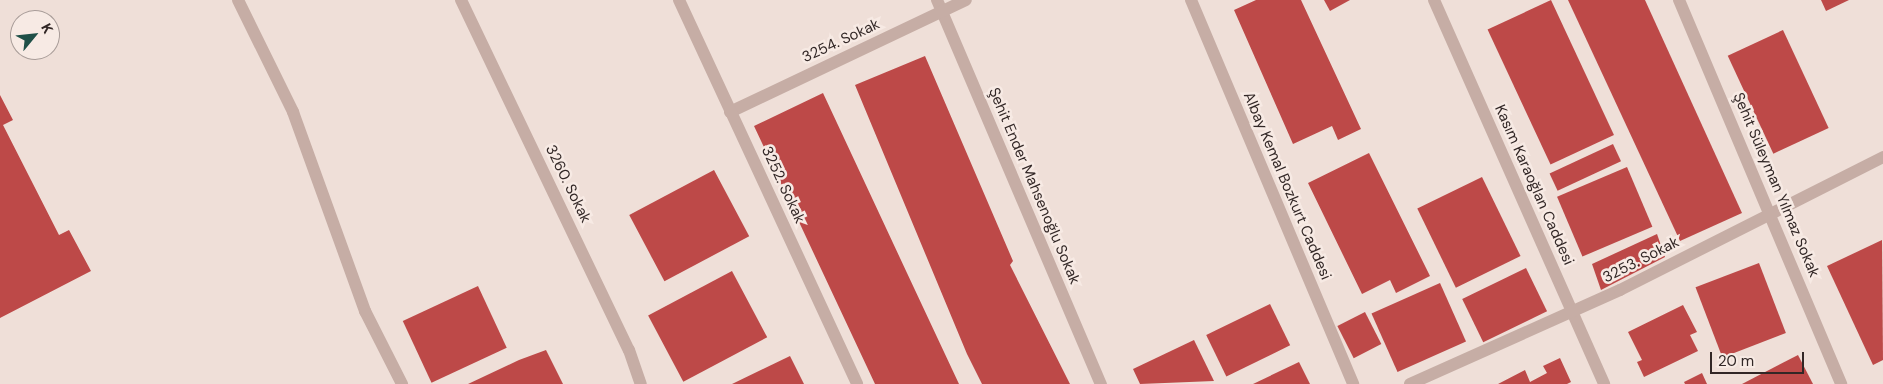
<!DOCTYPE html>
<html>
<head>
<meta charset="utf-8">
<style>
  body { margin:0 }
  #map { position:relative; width:1883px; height:384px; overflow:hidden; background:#efdfd8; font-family:"DM Sans",sans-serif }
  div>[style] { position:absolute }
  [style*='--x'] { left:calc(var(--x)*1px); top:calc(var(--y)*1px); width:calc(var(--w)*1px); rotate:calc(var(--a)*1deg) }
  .building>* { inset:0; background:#bd4948; transform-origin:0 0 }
  .minor>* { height:12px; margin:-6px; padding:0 6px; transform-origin:6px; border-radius:6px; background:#c6ada5 }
  .tertiary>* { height:12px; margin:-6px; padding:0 6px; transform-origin:6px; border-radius:6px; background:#c6ada5 }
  span { translate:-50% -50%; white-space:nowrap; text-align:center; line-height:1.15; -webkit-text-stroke:5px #f7eae4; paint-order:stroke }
  .street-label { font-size:15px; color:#322726 }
  .north { position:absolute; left:10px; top:10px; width:50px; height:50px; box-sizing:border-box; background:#f7eae4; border:1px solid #a89c98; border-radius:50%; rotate:62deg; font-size:14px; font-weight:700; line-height:20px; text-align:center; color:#322726 }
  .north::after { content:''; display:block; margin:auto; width:18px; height:22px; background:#1f5048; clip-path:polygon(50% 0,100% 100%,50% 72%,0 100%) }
  .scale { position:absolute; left:1710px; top:352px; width:94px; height:22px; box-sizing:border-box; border:2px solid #322726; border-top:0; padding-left:6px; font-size:15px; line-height:18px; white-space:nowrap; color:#322726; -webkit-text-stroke:4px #f7eae4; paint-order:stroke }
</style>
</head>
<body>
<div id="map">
  <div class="building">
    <i style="clip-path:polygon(1256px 0,1301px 0,1361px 129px,1338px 140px,1332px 126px,1293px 144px,1234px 10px)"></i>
    <i style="clip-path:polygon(1324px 0,1350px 0,1330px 11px)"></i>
    <i style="left:1551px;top:0;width:149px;height:70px;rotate:65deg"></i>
    <i style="clip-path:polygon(1568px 0,1645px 0,1742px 213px,1680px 241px)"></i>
    <i style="clip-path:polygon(1821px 0,1849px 0,1826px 11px)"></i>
    <i style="left:1783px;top:30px;width:108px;height:61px;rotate:65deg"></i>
    <i style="clip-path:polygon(925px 56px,1013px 261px,1010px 265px,1070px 384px,982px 384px,967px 354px,855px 85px)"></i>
    <i style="clip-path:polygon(823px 93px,907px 273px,959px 384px,875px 384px,754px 126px)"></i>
    <i style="clip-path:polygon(0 95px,13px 120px,3px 125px,59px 235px,69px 230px,91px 271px,0 318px)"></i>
    <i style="left:1613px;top:144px;width:19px;height:70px;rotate:65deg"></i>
    <i style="clip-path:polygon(1369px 153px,1430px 276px,1396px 293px,1390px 280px,1362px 294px,1308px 183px)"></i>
    <i style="left:1627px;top:167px;width:65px;height:76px;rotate:67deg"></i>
    <i style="left:714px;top:170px;width:75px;height:96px;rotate:62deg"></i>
    <i style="left:1482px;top:177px;width:88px;height:72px;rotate:64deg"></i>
    <i style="clip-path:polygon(1657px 234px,1665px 257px,1601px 290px,1592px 264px)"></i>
    <i style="clip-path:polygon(1882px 240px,1883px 360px,1873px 365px,1827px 266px)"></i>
    <i style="left:1759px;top:263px;width:75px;height:68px;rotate:69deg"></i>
    <i style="left:1526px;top:268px;width:48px;height:71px;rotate:64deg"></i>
    <i style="left:732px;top:271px;width:75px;height:95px;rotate:62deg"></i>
    <i style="left:1440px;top:283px;width:64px;height:75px;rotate:66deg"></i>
    <i style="left:478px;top:286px;width:68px;height:83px;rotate:65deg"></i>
    <i style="left:1270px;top:304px;width:46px;height:71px;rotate:64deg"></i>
    <i style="clip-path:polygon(1683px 305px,1697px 332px,1690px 335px,1698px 351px,1644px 377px,1637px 362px,1642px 360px,1628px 332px)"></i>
    <i style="left:1365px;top:312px;width:36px;height:31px;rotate:63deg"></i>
    <i style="clip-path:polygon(1194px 340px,1214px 381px,1140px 384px,1133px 369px)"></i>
    <i style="clip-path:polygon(546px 350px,563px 384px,468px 384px,519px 360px)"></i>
    <i style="clip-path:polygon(1798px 355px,1813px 384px,1742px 384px)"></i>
    <i style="clip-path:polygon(790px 356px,804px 384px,732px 384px)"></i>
    <i style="clip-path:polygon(1560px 358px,1571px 382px,1567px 384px,1498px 384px,1525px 370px,1530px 382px,1547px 373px,1543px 366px)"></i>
    <i style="clip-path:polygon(1299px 362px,1310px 384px,1253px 384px)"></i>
    <i style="clip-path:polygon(1702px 373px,1707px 384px,1685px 384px,1684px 382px)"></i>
  </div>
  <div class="minor">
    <i style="--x:238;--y:0;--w:125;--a:63.8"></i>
    <i style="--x:293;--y:112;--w:212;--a:70.1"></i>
    <i style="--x:365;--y:311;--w:82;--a:63.1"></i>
    <i style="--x:461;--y:0;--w:388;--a:64.4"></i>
    <i style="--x:629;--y:350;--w:36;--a:71"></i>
    <i style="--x:937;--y:0;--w:418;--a:66.9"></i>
    <i style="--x:1191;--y:0;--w:417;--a:67.1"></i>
    <i style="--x:1434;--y:0;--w:420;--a:66.1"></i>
    <i style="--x:1679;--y:0;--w:417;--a:67.1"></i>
    <i style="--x:730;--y:112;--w:261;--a:-25.4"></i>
    <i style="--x:1410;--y:384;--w:230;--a:-24.1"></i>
    <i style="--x:1620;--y:290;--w:295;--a:-26.8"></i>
  </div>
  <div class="tertiary">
    <i style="--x:679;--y:0;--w:423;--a:65.1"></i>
  </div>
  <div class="street-label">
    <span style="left:841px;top:41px;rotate:-25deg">3254. Sokak</span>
    <span style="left:568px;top:184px;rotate:64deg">3260. Sokak</span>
    <span style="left:783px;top:185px;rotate:65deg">3252. Sokak</span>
    <span style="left:1534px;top:185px;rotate:66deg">Kasım Karaoğlan Caddesi</span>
    <span style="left:1776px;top:185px;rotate:67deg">Şehit Süleyman Yılmaz Sokak</span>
    <span style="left:1034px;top:186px;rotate:67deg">Şehit Ender Mahsenoğlu Sokak</span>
    <span style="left:1287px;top:186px;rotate:67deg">Albay Kemal Bozkurt Caddesi</span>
    <span style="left:1641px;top:260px;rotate:-27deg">3253. Sokak</span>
  </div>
  <div class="north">K</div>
  <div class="scale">20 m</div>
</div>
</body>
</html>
